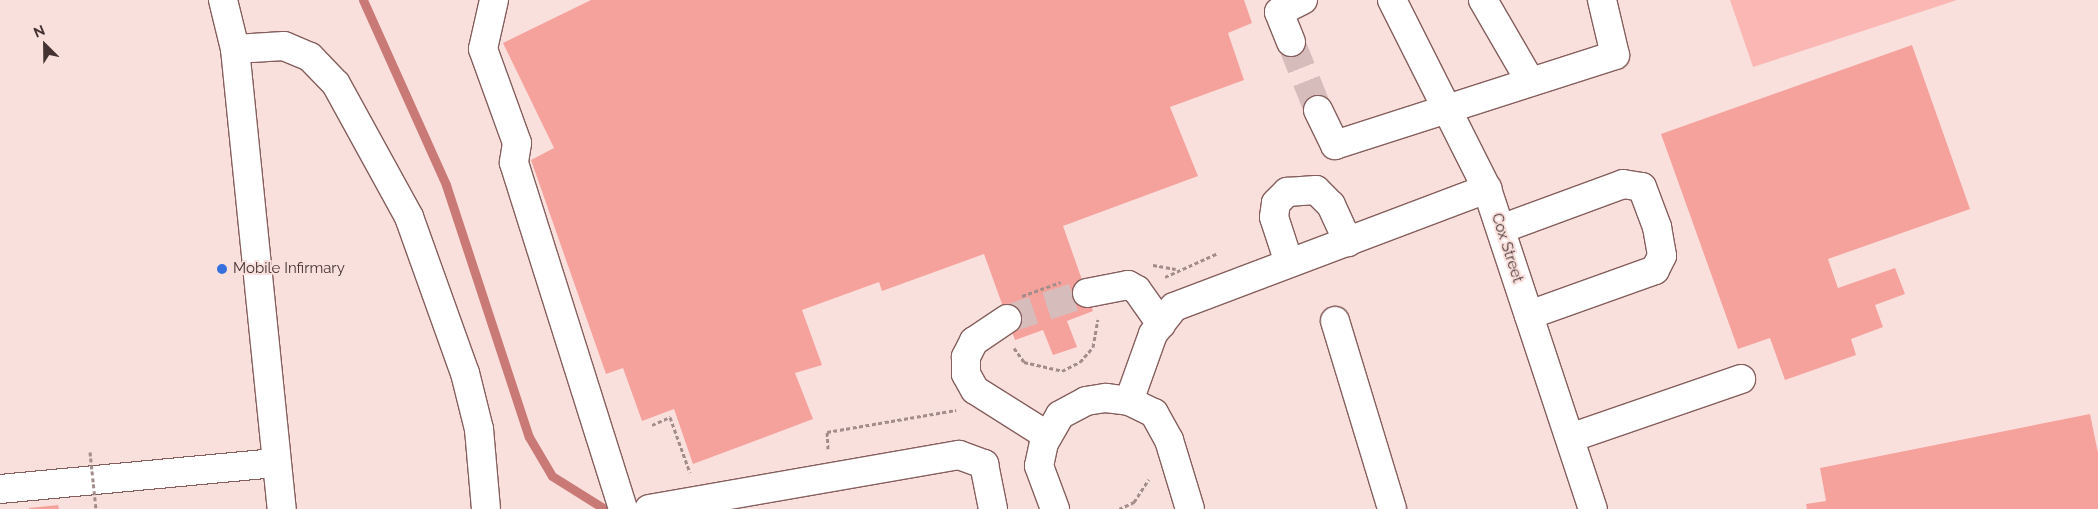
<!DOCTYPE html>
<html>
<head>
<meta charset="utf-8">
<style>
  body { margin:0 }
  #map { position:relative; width:2098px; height:509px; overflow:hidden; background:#fae0dd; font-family:Raleway,sans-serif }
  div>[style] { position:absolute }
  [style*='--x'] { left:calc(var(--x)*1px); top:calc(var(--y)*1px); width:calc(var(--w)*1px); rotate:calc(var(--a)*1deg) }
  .green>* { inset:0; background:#fab7b3 }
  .stream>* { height:9px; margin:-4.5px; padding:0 4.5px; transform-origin:4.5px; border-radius:4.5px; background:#c97a76 }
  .building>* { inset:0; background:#f5a29d }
  .minor-tunnel>* { height:28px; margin-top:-14px; transform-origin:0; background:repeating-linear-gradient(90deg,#d6bdbb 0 28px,transparent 0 42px) }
  .path>* { height:3px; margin-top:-1.5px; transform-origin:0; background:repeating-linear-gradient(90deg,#a28d8b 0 4px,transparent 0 6.5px) }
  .roads { filter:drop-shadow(1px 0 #855f5d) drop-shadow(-1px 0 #855f5d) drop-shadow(0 1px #855f5d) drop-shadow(0 -1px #855f5d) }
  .minor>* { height:28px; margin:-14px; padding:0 14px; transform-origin:14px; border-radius:14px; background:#fff }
  .path-bridge>* { height:3px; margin-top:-1.5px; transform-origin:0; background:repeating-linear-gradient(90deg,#a28d8b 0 4px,transparent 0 6.5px) }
  .dots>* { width:14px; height:14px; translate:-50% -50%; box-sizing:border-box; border:2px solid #fae0dd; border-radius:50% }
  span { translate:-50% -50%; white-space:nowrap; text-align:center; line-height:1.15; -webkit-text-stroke:4px #fae0dd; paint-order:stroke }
  .street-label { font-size:15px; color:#443332 }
  .poi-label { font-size:15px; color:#443332 }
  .left { translate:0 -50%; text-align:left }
  .north { position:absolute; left:20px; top:20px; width:50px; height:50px; -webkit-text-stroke:4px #fae0dd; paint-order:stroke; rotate:337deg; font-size:14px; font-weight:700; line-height:20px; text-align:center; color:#443332 }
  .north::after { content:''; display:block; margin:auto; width:18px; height:22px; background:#443332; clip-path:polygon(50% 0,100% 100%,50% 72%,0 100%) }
</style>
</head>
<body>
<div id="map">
  <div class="green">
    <i style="clip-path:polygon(1730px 0,1957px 0,1753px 67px)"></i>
  </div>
  <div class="stream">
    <i style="--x:363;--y:0;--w:203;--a:65.8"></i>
    <i style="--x:446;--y:185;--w:265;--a:71.8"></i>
    <i style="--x:529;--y:437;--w:45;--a:59.5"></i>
    <i style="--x:552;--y:476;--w:60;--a:32.1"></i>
  </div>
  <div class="building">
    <i style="clip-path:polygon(591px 0,1244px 0,1252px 23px,1228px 33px,1244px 80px,1170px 107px,1198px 176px,1063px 226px,1093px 311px,1067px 321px,1077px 347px,1053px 355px,1043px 330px,1015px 340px,984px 254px,882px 291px,879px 282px,802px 310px,822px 365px,795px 373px,813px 419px,693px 464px,674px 409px,642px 421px,623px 368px,606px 374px,531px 160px,554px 148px,503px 43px)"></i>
    <i style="clip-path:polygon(1912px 45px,1970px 209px,1828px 259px,1838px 288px,1895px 268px,1905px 294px,1875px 305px,1883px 327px,1851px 339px,1856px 355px,1785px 380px,1770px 338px,1738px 349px,1661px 134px)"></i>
    <i style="clip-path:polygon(2090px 414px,2098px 453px,2098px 509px,1807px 509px,1806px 504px,1826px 501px,1820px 468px)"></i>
    <i style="clip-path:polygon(58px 505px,59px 509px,29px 509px,29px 508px)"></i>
  </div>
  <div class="minor-tunnel">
    <i style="--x:1291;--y:42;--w:73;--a:68.3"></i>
    <i style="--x:1007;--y:319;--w:84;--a:-18"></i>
  </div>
  <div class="path">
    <i style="--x:1153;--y:265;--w:23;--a:10"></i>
    <i style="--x:1165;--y:277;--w:58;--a:-24.4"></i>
    <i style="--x:1022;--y:296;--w:41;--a:-19.7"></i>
    <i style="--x:1014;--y:348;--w:17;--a:54"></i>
    <i style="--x:1024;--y:362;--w:39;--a:13"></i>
    <i style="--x:1062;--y:371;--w:20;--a:-27"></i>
    <i style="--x:1080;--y:362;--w:20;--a:-49"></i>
    <i style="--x:1093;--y:347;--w:28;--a:-80"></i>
    <i style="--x:652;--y:425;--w:20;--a:-24"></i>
    <i style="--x:670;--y:417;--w:59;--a:70.3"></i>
    <i style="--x:828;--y:449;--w:17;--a:-93"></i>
    <i style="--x:827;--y:432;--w:131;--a:-9.7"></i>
    <i style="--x:1119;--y:509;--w:17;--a:-25"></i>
    <i style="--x:1134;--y:502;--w:27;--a:-57"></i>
  </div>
  <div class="roads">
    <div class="minor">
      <i style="--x:223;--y:0;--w:50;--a:76.2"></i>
      <i style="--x:235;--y:49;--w:462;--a:84.2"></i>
      <i style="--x:494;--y:0;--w:50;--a:102.7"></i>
      <i style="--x:483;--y:49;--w:100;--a:70.1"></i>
      <i style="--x:517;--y:143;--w:20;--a:99"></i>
      <i style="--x:514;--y:163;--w:363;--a:72.5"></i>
      <i style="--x:1392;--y:0;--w:212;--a:63.3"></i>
      <i style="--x:1487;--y:189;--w:337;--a:71.7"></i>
      <i style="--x:1483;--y:0;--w:94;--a:59.9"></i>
      <i style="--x:1291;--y:42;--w:32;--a:-112"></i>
      <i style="--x:1279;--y:12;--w:27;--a:-27"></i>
      <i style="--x:235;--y:49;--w:49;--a:-3.5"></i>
      <i style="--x:284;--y:46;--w:28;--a:23"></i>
      <i style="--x:310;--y:57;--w:37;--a:46"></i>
      <i style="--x:336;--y:84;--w:152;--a:61.2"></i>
      <i style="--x:409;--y:217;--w:166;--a:70.3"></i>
      <i style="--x:465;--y:373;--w:58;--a:76"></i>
      <i style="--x:479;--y:429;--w:80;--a:85"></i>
      <i style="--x:1318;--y:110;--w:39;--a:64"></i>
      <i style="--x:1335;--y:145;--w:294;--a:-17.8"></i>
      <i style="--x:1615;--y:55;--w:57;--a:-103.3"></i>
      <i style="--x:1501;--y:229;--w:130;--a:-20.2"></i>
      <i style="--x:1623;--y:184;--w:19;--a:9"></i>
      <i style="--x:1642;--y:187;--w:43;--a:69.4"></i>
      <i style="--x:1657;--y:227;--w:29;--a:80"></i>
      <i style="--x:1662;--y:256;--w:16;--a:117"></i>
      <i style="--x:1655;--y:270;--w:134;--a:160.3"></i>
      <i style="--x:1289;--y:263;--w:48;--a:-108.1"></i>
      <i style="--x:1274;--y:217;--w:14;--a:-82"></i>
      <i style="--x:1276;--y:203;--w:16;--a:-45"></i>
      <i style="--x:1287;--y:192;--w:29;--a:-4"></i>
      <i style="--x:1316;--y:190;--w:21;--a:45"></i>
      <i style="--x:1331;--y:205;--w:41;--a:65.3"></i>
      <i style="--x:1087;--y:293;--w:42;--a:-11"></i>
      <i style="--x:1128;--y:285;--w:10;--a:29"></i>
      <i style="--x:1137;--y:290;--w:42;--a:54.8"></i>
      <i style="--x:1007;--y:319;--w:40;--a:146"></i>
      <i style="--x:974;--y:341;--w:18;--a:117"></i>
      <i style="--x:966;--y:357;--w:17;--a:90"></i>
      <i style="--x:966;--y:374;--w:18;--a:61"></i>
      <i style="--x:975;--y:390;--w:86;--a:32.2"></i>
      <i style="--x:1335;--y:321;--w:196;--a:73.1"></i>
      <i style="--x:1129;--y:401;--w:71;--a:-70.3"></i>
      <i style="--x:1153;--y:334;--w:34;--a:-52"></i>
      <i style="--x:1174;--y:307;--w:335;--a:-20.7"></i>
      <i style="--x:1570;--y:438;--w:181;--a:-19"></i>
      <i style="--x:0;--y:489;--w:276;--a:-5.4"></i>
      <i style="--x:649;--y:509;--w:315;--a:-9.9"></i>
      <i style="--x:959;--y:455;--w:27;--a:20"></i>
      <i style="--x:984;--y:464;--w:46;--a:78.7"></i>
      <i style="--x:1055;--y:509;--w:46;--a:-110.4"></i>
      <i style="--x:1039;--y:466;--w:24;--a:-78"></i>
      <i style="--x:1044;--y:443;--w:32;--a:-60"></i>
      <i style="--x:1060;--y:415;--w:30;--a:-28"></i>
      <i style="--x:1086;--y:401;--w:20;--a:-9"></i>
      <i style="--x:1106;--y:398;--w:23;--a:7"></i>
      <i style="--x:1129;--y:401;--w:28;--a:26"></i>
      <i style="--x:1154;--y:413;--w:31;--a:61"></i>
      <i style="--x:1169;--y:440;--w:72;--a:73.1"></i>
    </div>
  </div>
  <div class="path-bridge">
    <i style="--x:90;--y:452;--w:57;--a:84"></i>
  </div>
  <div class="dots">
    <i style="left:222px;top:269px;background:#3570de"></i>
  </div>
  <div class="street-label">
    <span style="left:1507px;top:248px;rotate:72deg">Cox Street</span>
  </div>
  <div class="poi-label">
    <span class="left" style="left:233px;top:269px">Mobile Infirmary</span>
  </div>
  <div class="north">N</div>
</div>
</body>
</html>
